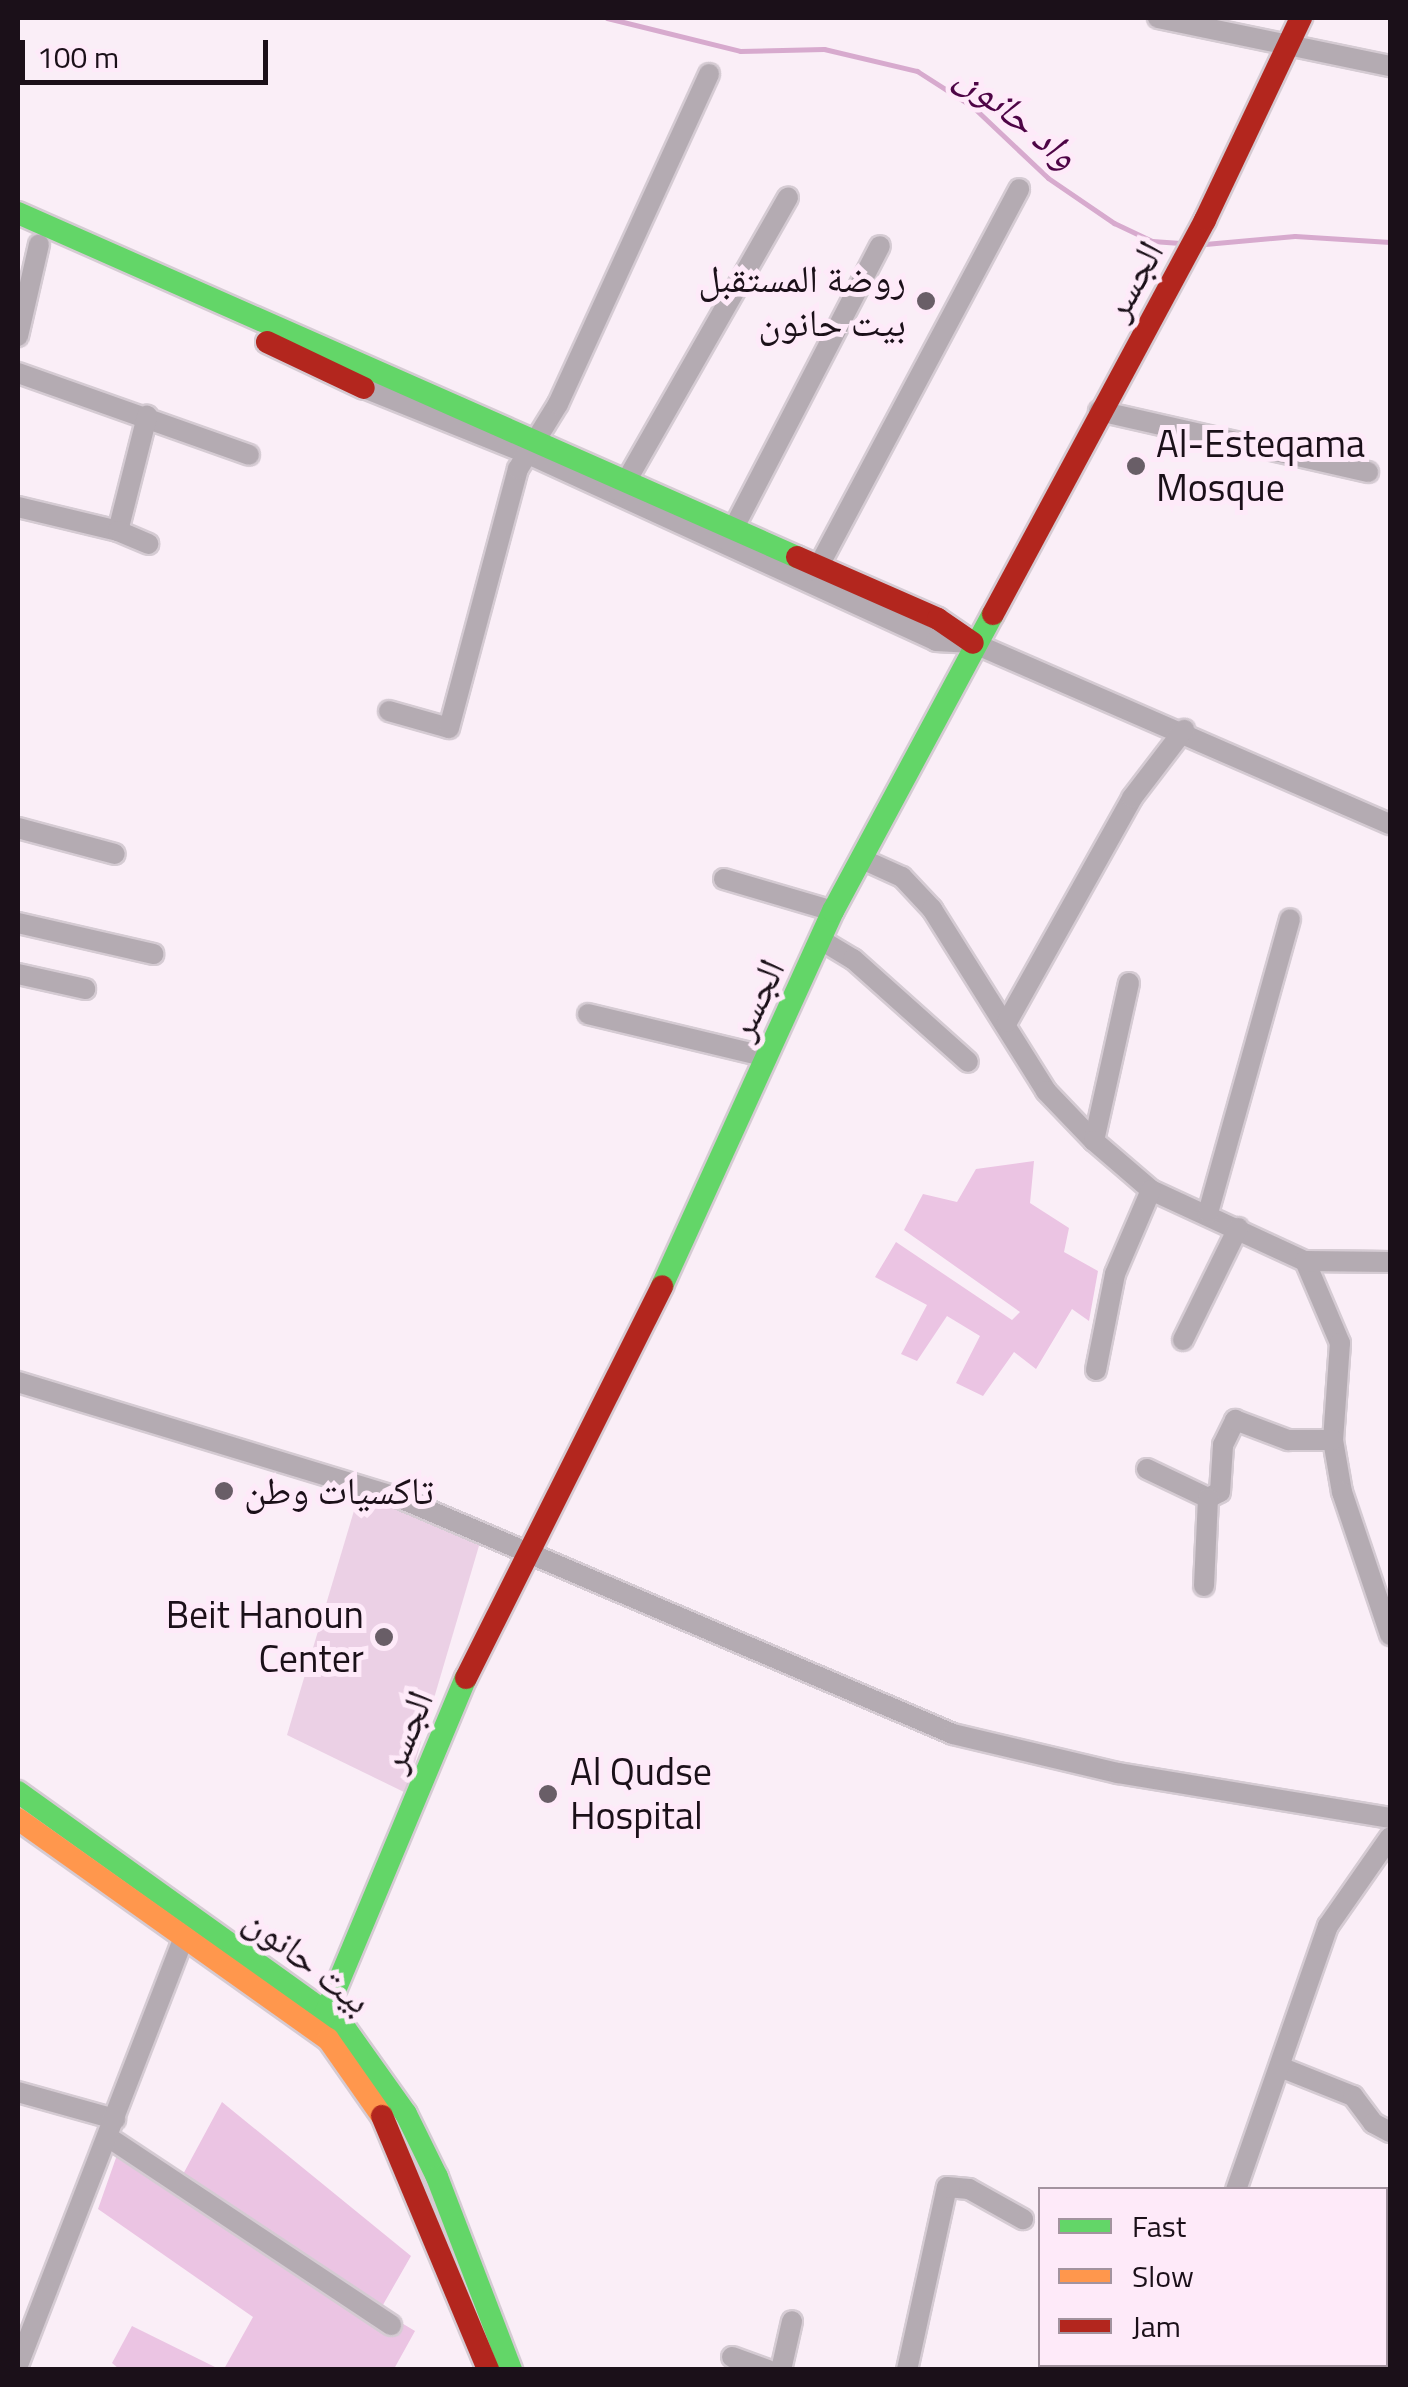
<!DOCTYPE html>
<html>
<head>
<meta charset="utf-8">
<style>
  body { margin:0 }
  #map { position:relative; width:1408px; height:2387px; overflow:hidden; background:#faeef7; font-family:"Titillium Web","Noto Naskh Arabic",sans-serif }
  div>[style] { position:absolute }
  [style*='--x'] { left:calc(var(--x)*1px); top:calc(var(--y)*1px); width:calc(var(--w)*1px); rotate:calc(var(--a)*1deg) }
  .green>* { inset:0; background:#ebd0e5 }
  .forest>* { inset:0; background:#ebc4e3 }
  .stream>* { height:5px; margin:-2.5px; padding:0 2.5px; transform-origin:2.5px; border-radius:2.5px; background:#d7aace }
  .roads { filter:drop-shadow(2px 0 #d5cbd3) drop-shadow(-2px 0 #d5cbd3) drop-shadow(0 2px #d5cbd3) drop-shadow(0 -2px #d5cbd3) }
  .street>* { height:20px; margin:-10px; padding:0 10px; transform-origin:10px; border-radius:10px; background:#b4abb2 }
  .fast>* { height:22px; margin:-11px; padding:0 11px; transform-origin:11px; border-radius:11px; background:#63d668 }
  .slow>* { height:22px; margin:-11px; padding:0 11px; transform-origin:11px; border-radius:11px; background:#ff974d }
  .jam>* { height:22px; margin:-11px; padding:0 11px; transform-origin:11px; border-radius:11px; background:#b3261e }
  .dots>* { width:28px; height:28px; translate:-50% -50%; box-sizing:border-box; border:5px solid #feeaf9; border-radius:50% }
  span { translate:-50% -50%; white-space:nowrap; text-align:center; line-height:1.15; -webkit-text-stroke:10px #feeaf9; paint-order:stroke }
  .poi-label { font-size:38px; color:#1b1019 }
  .right { translate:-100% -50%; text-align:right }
  .left { translate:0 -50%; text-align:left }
  .street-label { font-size:38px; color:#1b1019 }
  .water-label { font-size:40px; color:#4e0546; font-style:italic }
  .frame { position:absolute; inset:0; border:20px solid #1b1019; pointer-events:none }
  .legend { position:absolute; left:1038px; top:2187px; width:350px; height:180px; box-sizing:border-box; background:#feeaf9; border:2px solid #a3939f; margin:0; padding:12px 18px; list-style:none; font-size:30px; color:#1b1019 }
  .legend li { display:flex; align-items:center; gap:20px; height:50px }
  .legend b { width:50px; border:2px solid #a3939f }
  .scale { position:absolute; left:20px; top:40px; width:248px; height:45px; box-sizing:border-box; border:5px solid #1b1019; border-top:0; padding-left:12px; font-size:30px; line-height:35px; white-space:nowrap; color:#1b1019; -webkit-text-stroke:8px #feeaf9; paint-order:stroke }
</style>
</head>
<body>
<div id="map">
  <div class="green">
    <i style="clip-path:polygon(356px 1504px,389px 1504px,481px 1539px,406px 1793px,287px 1735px)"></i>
  </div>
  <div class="forest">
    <i style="clip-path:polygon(1034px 1161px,1030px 1203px,1069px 1228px,1064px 1252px,1098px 1271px,1089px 1321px,1072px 1309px,1036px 1369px,1014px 1352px,983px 1396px,956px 1383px,980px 1336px,947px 1316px,917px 1361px,901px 1354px,927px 1305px,875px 1277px,896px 1242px,1012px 1320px,1020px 1312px,904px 1230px,923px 1194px,957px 1202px,976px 1169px)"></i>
    <i style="clip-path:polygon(222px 2102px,411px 2256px,380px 2310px,415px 2331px,394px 2369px,224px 2369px,253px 2317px,98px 2209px,117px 2155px,174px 2191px)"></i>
    <i style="clip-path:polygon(132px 2326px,219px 2369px,119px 2369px,112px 2363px)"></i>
  </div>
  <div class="stream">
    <i style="--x:607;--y:18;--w:137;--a:13.9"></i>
    <i style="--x:740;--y:51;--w:84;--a:-1.4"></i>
    <i style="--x:824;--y:49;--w:96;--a:13.3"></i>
    <i style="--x:917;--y:71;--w:67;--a:32.7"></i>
    <i style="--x:973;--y:107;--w:103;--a:43.4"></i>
    <i style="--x:1048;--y:178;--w:80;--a:34.3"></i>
    <i style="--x:1114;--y:223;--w:42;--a:25.3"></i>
    <i style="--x:1152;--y:241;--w:32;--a:4"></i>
    <i style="--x:1205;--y:244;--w:90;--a:-5.1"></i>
    <i style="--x:1295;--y:236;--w:95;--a:3.6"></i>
  </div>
  <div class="roads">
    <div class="street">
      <i style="--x:1158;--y:18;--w:237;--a:11.7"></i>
      <i style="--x:18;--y:336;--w:94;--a:-77.1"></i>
      <i style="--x:18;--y:373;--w:245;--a:19.5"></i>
      <i style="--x:364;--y:388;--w:175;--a:21.9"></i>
      <i style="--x:526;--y:453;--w:451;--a:24.6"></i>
      <i style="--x:936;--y:641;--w:37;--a:3"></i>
      <i style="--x:973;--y:643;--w:455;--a:23.5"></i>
      <i style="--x:1099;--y:411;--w:276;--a:12.8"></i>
      <i style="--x:620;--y:492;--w:339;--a:-60.3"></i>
      <i style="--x:18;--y:507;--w:103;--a:13.5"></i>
      <i style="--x:118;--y:531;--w:119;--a:-75.8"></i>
      <i style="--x:118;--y:531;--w:33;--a:23"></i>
      <i style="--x:727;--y:541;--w:332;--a:-62.6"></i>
      <i style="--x:809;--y:571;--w:17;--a:-40"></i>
      <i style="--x:822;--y:560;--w:420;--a:-62"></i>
      <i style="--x:389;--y:711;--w:62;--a:15.8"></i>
      <i style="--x:449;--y:728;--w:268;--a:-75.1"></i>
      <i style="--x:518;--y:469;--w:76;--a:-58.4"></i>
      <i style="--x:558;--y:404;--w:363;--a:-65.4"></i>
      <i style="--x:18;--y:828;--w:100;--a:15"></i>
      <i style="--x:862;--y:859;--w:44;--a:24.2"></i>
      <i style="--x:902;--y:877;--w:44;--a:46.8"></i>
      <i style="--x:932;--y:909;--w:215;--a:57.9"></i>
      <i style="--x:1046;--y:1091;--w:69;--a:46.2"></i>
      <i style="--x:724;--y:879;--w:114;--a:16.4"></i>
      <i style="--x:18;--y:923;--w:139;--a:12.9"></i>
      <i style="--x:821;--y:940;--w:37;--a:31"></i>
      <i style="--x:853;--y:959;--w:154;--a:41.8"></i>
      <i style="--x:18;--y:974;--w:69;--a:12.6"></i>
      <i style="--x:1129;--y:983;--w:162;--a:102.5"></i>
      <i style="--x:1094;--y:1141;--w:75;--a:40.7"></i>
      <i style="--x:1151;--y:1190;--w:170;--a:24.8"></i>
      <i style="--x:1305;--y:1261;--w:89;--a:66.9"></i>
      <i style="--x:1340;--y:1343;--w:97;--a:94.1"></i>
      <i style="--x:1333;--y:1440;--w:53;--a:80.2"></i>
      <i style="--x:1342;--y:1492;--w:151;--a:71.4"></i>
      <i style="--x:588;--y:1014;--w:184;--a:13.5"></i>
      <i style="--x:1007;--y:1022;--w:257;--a:-60.8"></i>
      <i style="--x:1132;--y:798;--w:86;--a:-52.6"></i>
      <i style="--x:1208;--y:1213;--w:305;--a:-74.4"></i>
      <i style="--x:1305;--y:1261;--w:85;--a:0.7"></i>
      <i style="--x:1183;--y:1340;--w:125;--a:-63.8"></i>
      <i style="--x:1096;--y:1370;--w:98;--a:-78.8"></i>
      <i style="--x:1115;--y:1274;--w:91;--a:-66.8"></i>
      <i style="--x:18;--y:1382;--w:401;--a:16.9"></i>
      <i style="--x:402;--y:1499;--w:599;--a:23.1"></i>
      <i style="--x:953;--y:1734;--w:170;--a:13.3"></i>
      <i style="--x:1118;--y:1773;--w:276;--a:9.4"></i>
      <i style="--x:1147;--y:1469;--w:68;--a:25.4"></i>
      <i style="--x:1208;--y:1498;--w:13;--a:-27"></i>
      <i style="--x:1220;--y:1492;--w:47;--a:-86.3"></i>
      <i style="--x:1223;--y:1445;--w:28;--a:-64"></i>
      <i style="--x:1235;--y:1420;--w:57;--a:20.7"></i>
      <i style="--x:1288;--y:1440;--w:45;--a:0"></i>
      <i style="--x:1204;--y:1586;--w:88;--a:-87.4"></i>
      <i style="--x:1280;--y:2067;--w:79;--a:21.7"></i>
      <i style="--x:1353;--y:2096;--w:34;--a:53"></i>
      <i style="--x:1373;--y:2123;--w:19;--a:28"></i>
      <i style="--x:18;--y:2092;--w:101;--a:15.6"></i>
      <i style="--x:108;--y:2137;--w:340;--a:33.6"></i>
      <i style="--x:1236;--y:2190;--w:280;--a:-70.8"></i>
      <i style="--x:1328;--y:1926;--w:108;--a:-55.1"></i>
      <i style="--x:1386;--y:2353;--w:9;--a:-63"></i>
      <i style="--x:732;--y:2357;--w:38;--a:20"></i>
      <i style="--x:18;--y:2365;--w:457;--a:-68.8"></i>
      <i style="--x:781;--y:2370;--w:50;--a:-77.3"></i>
      <i style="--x:907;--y:2370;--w:187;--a:-77.7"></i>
      <i style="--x:947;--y:2187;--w:22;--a:5"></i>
      <i style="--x:969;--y:2189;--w:62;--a:29.1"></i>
      <i style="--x:1186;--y:2370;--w:6;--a:-81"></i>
      <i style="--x:1374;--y:2370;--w:7;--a:-63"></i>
    </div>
    <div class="fast">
      <i style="--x:18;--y:213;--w:852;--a:23.83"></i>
      <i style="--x:662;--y:1286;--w:412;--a:-65.5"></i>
      <i style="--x:833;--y:911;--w:337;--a:-61.7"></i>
      <i style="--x:18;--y:1792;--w:398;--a:35.6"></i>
      <i style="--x:342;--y:2024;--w:110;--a:54.6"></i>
      <i style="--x:406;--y:2114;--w:70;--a:63.8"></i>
      <i style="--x:437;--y:2177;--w:207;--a:69"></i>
      <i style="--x:318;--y:2031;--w:383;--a:-67.3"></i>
    </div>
    <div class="slow">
      <i style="--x:18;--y:1819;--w:380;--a:35.4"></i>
      <i style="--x:328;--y:2039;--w:94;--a:55"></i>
    </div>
    <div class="jam">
      <i style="--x:267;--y:342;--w:107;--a:25.4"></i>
      <i style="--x:797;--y:557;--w:154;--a:23.7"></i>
      <i style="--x:938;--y:619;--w:42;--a:34.4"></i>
      <i style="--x:993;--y:614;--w:447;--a:-61.7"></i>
      <i style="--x:1205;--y:220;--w:224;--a:-64.6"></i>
      <i style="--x:466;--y:1678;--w:438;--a:-63.4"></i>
      <i style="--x:382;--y:2116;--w:275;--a:67.3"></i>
    </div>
  </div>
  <div class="dots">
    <i style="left:926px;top:301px;background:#695e67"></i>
    <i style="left:1136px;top:466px;background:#695e67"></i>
    <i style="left:224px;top:1491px;background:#695e67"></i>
    <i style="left:384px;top:1637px;background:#695e67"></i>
    <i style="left:548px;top:1794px;background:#695e67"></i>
  </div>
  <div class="poi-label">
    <span class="right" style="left:906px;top:301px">روضة المستقبل<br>بيت حانون</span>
    <span class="left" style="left:1156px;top:466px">Al-Esteqama<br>Mosque</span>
    <span class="left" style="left:244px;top:1491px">تاكسيات وطن</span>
    <span class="right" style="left:364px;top:1637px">Beit Hanoun<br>Center</span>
    <span class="left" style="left:570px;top:1794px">Al Qudse<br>Hospital</span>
  </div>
  <div class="street-label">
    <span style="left:1133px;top:280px;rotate:-61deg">الجسر</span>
    <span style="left:756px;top:999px;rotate:-65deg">الجسر</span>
    <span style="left:406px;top:1731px;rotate:-68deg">الجسر</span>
    <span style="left:308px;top:1960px;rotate:38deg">بيت حانون</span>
  </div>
  <div class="water-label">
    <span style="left:1018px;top:115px;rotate:39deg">واد حانون</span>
  </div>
  <div class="frame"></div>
  <ul class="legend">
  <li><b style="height:12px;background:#63d668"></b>Fast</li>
  <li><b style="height:12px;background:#ff974d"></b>Slow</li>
  <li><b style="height:12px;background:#b3261e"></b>Jam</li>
  </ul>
  <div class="scale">100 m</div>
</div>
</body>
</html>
